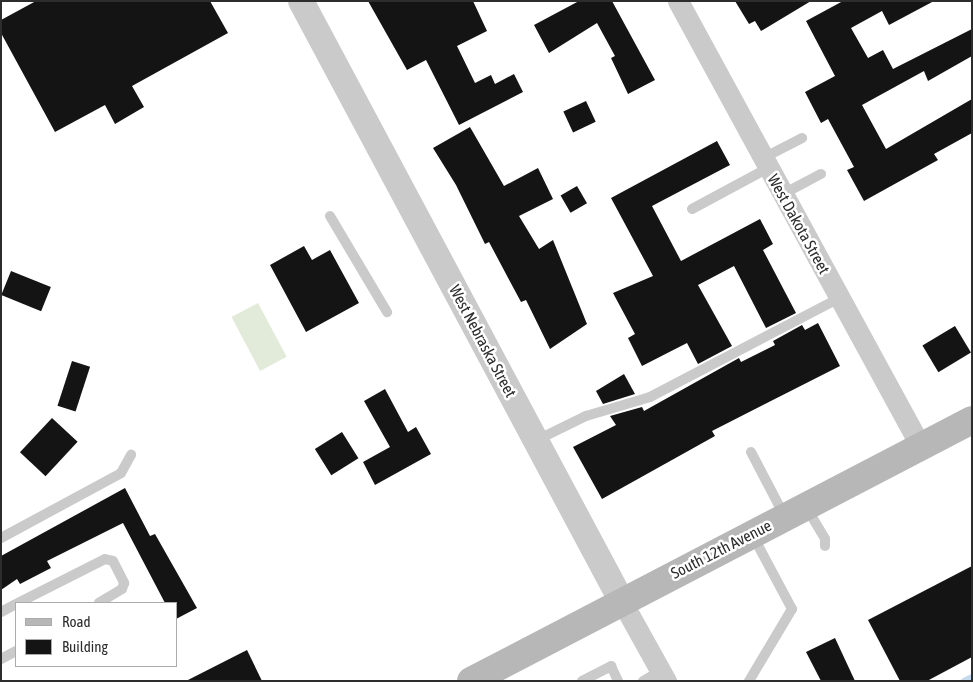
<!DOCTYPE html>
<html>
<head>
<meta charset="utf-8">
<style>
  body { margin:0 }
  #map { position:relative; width:973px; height:682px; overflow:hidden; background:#fff; font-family:"Asap Condensed",sans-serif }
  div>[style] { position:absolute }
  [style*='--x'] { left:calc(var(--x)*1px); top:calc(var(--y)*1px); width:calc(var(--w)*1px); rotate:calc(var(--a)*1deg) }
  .green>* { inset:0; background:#e2ebd9; transform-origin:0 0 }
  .stream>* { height:6px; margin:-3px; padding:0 3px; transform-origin:3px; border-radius:3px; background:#c5daec }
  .building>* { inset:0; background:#141414; transform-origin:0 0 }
  .service>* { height:10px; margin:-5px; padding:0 5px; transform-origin:5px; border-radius:5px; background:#cacaca }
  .minor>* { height:21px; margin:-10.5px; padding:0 10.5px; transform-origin:10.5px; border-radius:10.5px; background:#cacaca }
  .tertiary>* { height:26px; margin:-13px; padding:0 13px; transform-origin:13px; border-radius:13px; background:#cacaca }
  .secondary>* { height:28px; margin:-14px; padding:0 14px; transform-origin:14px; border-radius:14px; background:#b7b7b7 }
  span { translate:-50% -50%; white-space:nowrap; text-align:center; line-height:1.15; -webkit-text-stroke:5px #fff; paint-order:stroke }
  .street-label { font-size:16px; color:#2d2d2d }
  .frame { position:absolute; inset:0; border:2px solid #2d2d2d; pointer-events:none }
  .legend { position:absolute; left:15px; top:602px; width:162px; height:65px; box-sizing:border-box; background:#fff; border:1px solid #ababab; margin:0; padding:6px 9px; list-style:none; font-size:15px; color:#2d2d2d }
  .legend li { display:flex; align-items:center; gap:10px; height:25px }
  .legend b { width:25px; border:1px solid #ababab }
</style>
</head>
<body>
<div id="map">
  <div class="green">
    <i style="left:258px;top:303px;width:61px;height:30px;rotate:62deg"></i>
  </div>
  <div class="stream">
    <i style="--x:964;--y:681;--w:9;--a:-27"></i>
  </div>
  <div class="building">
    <i style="clip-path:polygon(36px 1px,210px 1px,228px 33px,132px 86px,144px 107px,115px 124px,105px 105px,55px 132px,1px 33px,1px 20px)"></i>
    <i style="clip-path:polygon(368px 1px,473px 1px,487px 31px,457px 46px,475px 83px,491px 75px,495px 84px,514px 74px,523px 92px,459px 125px,426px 60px,407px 70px)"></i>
    <i style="clip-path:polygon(579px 1px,612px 1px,655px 80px,628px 94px,611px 58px,615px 56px,597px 23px,549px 53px,534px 25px)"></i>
    <i style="clip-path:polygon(735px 1px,811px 1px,761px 31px,755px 21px,749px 24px)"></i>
    <i style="clip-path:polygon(843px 1px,934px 1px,889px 25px,882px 11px,851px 28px,868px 58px,883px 50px,893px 69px,972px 29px,972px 56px,928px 81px,924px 71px,862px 105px,886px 149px,972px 99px,972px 133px,934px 154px,938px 160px,864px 201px,847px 170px,854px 167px,828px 119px,821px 123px,805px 92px,835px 76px,806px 21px)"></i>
    <i style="left:586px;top:101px;width:23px;height:25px;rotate:65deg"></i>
    <i style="clip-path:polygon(470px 127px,504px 186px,538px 168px,553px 199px,519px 216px,539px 249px,553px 240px,587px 324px,550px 349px,526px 300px,521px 302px,489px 242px,485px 244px,456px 185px,433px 148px)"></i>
    <i style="clip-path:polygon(717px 141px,730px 165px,652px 206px,681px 261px,760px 219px,773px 244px,763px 250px,796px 313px,766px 328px,734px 266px,698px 285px,732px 346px,698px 364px,687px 343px,642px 366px,628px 338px,635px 334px,613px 293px,653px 276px,611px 198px)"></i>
    <i style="left:577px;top:186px;width:20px;height:19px;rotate:60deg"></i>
    <i style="clip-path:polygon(304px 246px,312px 260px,330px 250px,359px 303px,306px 332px,270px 265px)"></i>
    <i style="left:11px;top:271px;width:43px;height:26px;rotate:22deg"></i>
    <i style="clip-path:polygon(818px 323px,840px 366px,712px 431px,715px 436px,602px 499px,573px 447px,616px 425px,610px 416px,642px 407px,644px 411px,739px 358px,741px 362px,775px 345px,773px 341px,802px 325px,805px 330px)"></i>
    <i style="left:955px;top:326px;width:31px;height:38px;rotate:59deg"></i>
    <i style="left:72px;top:361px;width:19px;height:47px;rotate:18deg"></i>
    <i style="clip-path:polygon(624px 374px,635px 394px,603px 404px,596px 391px)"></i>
    <i style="clip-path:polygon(385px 389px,408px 432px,416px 427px,431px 454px,375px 485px,363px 462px,390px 447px,364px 401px)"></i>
    <i style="left:52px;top:418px;width:35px;height:47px;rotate:43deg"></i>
    <i style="left:342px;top:432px;width:31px;height:32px;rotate:58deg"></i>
    <i style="clip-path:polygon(125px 488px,150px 536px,155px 534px,197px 608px,176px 619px,176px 603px,165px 603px,123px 523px,47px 561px,51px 568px,20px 584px,17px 579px,1px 590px,1px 556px)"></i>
    <i style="clip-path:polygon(972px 566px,972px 657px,927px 681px,900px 681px,868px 620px)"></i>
    <i style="clip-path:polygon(835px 638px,855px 681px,821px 681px,806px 652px)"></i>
    <i style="clip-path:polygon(247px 650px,262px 681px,186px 681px)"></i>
  </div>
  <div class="service">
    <i style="--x:763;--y:158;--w:44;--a:-27.1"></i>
    <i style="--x:783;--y:194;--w:43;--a:-27.8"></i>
    <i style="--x:692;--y:209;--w:86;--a:-28.3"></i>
    <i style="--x:330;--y:216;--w:112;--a:59.3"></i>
    <i style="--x:537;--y:440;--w:55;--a:-26.1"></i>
    <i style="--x:586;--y:416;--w:67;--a:-16.5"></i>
    <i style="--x:650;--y:397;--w:213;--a:-27.6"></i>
    <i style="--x:751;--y:452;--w:73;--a:62.4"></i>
    <i style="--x:806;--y:507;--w:37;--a:59"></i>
    <i style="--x:825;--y:539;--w:7;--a:90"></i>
    <i style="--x:1;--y:538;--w:136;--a:-28.4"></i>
    <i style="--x:121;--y:473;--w:21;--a:-61"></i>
    <i style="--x:18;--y:603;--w:97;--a:-26.8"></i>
    <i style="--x:105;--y:559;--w:8;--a:14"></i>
    <i style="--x:113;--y:561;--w:25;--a:63"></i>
    <i style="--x:124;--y:583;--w:6;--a:108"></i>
    <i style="--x:122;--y:589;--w:27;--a:149"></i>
    <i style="--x:1;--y:612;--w:17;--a:-28"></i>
    <i style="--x:1;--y:659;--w:17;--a:-28"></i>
    <i style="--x:582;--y:681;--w:33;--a:-27"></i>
    <i style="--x:611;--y:666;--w:17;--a:65"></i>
    <i style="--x:643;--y:681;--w:20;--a:-30"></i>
    <i style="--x:749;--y:681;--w:84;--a:-59.2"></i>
    <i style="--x:792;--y:609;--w:83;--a:-118.1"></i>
  </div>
  <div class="minor">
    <i style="--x:678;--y:1;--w:508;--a:61.42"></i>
    <i style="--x:621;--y:600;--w:93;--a:60.9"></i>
  </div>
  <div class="tertiary">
    <i style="--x:301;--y:1;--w:679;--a:61.89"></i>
  </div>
  <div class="secondary">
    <i style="--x:471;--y:681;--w:565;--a:-27.52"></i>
  </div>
  <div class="street-label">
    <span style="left:799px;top:224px;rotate:61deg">West Dakota Street</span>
    <span style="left:483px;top:341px;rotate:62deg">West Nebraska Street</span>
    <span style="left:721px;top:549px;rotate:-27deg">South 12th Avenue</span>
  </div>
  <div class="frame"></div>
  <ul class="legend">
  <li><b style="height:6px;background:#b7b7b7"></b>Road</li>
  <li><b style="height:14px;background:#141414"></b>Building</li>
  </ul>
</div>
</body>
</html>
